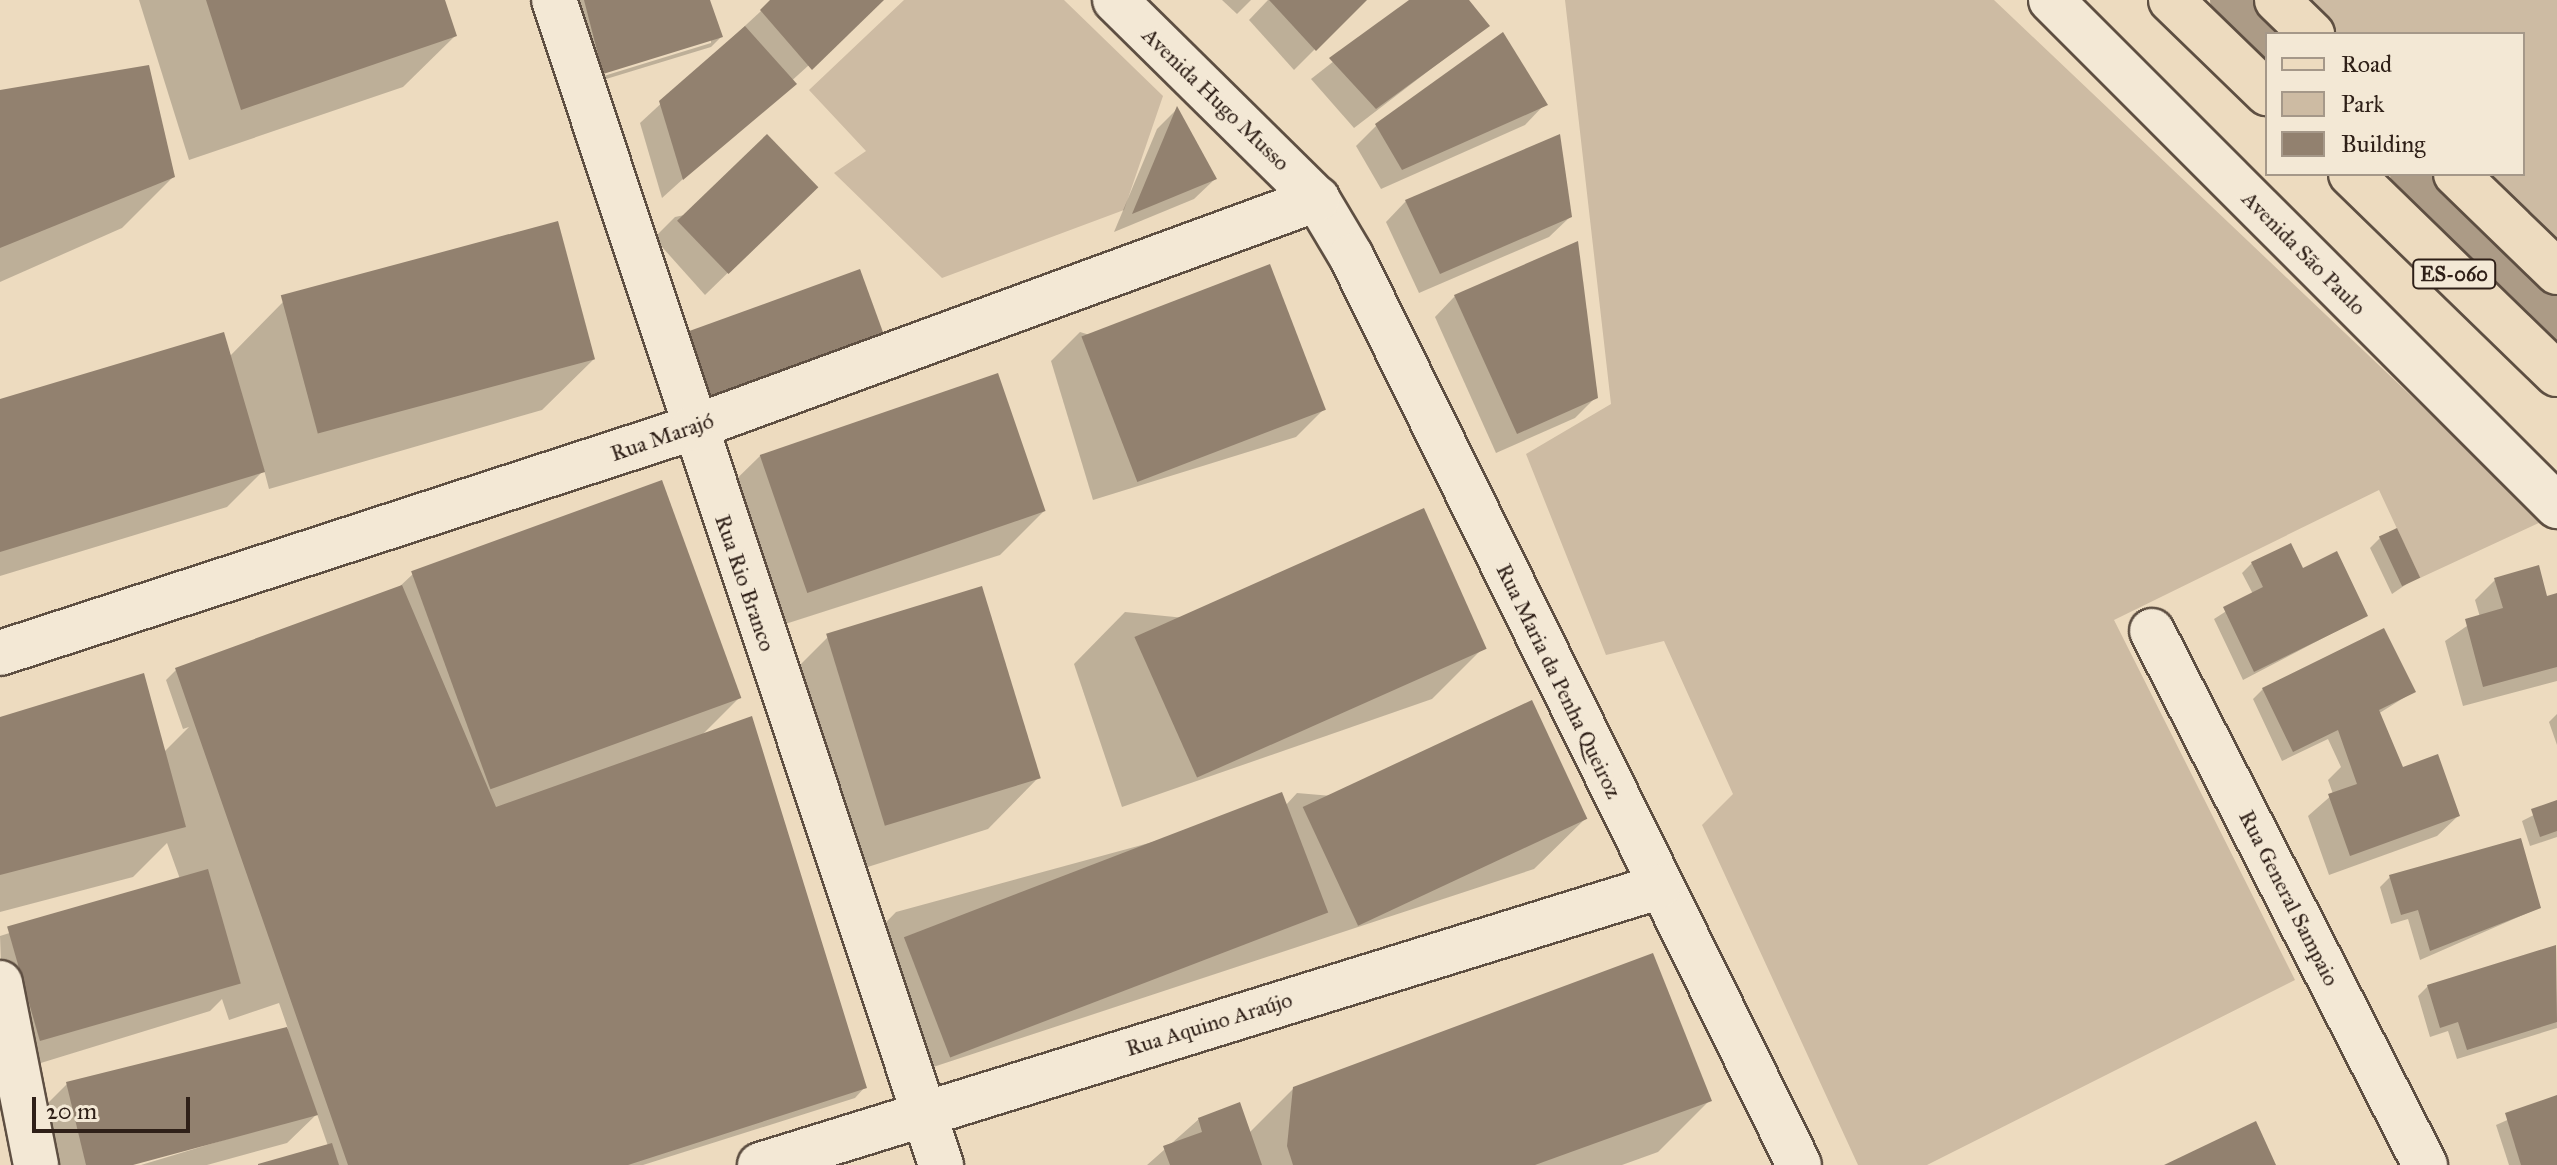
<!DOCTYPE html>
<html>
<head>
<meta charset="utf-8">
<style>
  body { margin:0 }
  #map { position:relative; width:2557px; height:1165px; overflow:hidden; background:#eddbbf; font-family:"IM FELL Great Primer",serif }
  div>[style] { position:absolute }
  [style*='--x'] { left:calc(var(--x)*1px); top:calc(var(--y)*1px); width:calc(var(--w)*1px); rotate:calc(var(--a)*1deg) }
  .green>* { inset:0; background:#cdbba3 }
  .shadow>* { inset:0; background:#0003 }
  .canal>* { height:56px; margin:-28px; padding:0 28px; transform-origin:28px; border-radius:28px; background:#ac9b86 }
  .building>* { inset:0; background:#92816f; transform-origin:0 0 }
  .roads { filter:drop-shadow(2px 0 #5e4f42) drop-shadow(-2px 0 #5e4f42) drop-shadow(0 2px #5e4f42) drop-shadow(0 -2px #5e4f42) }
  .minor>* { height:44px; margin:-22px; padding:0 22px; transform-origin:22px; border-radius:22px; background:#f3e8d5 }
  .major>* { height:44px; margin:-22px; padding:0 22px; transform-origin:22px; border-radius:22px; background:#eddbbf }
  span { translate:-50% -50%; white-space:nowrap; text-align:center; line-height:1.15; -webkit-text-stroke:7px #f3e8d5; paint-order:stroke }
  .shield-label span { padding:2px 6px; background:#f3e8d5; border:2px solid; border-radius:6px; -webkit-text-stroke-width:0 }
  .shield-label { font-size:20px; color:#2f2018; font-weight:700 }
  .street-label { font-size:22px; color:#2f2018 }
  .legend { position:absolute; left:2265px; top:32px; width:260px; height:144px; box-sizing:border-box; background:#f3e8d5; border:2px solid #a59889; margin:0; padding:10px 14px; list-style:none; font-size:24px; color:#2f2018 }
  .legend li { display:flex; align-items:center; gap:16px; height:40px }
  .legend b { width:40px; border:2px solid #a59889 }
  .scale { position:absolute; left:32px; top:1097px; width:158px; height:36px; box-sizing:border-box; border:4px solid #2f2018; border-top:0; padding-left:10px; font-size:24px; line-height:28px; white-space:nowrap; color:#2f2018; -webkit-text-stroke:6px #f3e8d5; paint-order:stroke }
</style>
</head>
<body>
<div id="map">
  <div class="green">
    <i style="clip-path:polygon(904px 0,1064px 0,1163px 96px,1124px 210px,942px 278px,834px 173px,866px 151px,809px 90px)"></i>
    <i style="clip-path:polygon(1565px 0,1994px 0,2543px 521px,2420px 578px,2379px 490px,2114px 620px,2295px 980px,1927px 1165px,1858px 1165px,1702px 825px,1733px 794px,1664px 641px,1606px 655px,1526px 454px,1611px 404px)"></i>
    <i style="clip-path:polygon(2295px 0,2557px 0,2557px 274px,2462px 174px,2523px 174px,2523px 34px,2328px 34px)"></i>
  </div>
  <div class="shadow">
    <i style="clip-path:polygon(139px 0,443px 0,455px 36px,403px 87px,189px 160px)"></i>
    <i style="clip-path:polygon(evenodd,571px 0,707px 0,721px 37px,711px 47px,593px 83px,571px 0,711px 39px,711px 43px,594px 79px,593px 75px,711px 39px)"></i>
    <i style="clip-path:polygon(773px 0,881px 0,662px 198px,640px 123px)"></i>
    <i style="clip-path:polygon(1222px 0,1251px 0,1237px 14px)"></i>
    <i style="clip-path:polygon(1268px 0,1364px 0,1294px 70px,1249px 20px)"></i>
    <i style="clip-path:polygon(1412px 0,1466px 0,1487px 26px,1354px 128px,1311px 79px)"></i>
    <i style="clip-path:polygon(0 92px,173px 177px,122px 228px,0 282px)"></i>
    <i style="clip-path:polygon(1545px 104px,1525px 125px,1381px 189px,1356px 146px,1376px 126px)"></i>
    <i style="clip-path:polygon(1176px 110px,1215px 179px,1194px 199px,1114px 232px,1157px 129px)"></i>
    <i style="clip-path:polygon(816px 187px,705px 295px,654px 238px,675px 217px)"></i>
    <i style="clip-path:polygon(1406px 201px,1570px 217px,1549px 237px,1419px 293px,1386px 222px)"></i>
    <i style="clip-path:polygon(1455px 296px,1596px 397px,1575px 418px,1496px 453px,1435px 317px)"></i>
    <i style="clip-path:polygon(283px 302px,594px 359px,542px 410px,269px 489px,264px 470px,227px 507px,0 576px,0 401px,229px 357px)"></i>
    <i style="clip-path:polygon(1080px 332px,1325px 408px,1296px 437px,1093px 500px,1051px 361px)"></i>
    <i style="clip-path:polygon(760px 456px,1044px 511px,1000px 555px,757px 633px,715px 500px)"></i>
    <i style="clip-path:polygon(2380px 538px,2417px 577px,2392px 594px,2370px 548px)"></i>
    <i style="clip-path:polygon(2252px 563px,2302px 570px,2365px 616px,2243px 680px,2214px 619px,2253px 594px,2242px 573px)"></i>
    <i style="clip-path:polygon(413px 574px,739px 698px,701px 736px,865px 1087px,855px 1098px,643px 1165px,262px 1165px,328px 1146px,317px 1114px,287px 1143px,207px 1165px,141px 1165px,283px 1122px,126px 1165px,50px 1165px,38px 1113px,67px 1084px,288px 1029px,279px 1003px,229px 1020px,222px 999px,210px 1011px,5px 1074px,0 936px,180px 879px,167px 843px,133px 877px,0 912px,0 719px,164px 752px,189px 727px,183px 729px,166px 680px,176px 670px,398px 588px)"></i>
    <i style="clip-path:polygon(2496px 579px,2546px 598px,2557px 595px,2557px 681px,2463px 706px,2445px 641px,2480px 617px,2475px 600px)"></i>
    <i style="clip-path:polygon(1125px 612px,1483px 648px,1432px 699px,1122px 807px,1074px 664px)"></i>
    <i style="clip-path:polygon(828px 637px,1039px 777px,988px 829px,836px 877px,777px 688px)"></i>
    <i style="clip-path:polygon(2263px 689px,2413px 692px,2378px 714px,2402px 769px,2458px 816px,2437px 836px,2329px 875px,2308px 816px,2333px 794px,2328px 780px,2341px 767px,2328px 739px,2282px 761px,2253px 699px)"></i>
    <i style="clip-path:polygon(2557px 714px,2557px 745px,2549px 722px)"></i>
    <i style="clip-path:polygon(1297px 793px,1586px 818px,1534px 869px,900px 1078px,861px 948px,896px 912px,1285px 806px)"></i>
    <i style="clip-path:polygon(2557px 803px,2557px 837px,2530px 846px,2522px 821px)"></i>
    <i style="clip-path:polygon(2390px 877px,2539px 908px,2420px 960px,2408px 919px,2391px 924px,2380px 887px)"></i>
    <i style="clip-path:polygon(2555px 947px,2557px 1028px,2457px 1059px,2448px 1031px,2430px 1037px,2418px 996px,2428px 986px)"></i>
    <i style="clip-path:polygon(1294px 1088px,1709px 1101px,1658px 1152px,1622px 1165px,1147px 1165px,1199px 1119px,1249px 1133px)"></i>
    <i style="clip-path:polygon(2557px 1098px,2557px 1165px,2509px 1165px,2496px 1125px)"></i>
  </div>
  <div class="canal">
    <i style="--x:2238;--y:0;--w:49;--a:44.2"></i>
    <i style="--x:2418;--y:174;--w:196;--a:44.8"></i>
  </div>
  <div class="building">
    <i style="clip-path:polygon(206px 0,445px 0,457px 36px,241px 110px)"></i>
    <i style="clip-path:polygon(584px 0,710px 0,723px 37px,603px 74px)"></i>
    <i style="clip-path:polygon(770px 0,884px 0,812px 70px,760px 10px)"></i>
    <i style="clip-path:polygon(1269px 0,1367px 0,1316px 51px)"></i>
    <i style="clip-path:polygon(1409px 0,1469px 0,1490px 26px,1376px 109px,1329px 58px)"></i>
    <i style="clip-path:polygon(745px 26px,797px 84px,683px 180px,659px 101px)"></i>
    <i style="clip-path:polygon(1503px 32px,1548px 105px,1402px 170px,1375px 124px)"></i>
    <i style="clip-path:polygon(149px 65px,175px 177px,0 248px,0 90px)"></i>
    <i style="clip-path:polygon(1177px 106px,1217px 179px,1132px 214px)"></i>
    <i style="left:767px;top:134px;width:74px;height:125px;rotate:46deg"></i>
    <i style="clip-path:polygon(1560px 134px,1572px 217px,1440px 274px,1405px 200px)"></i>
    <i style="left:558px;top:221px;width:143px;height:287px;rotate:75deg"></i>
    <i style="clip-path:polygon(1578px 241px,1598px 398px,1517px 434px,1454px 295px)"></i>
    <i style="left:1270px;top:264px;width:156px;height:202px;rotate:69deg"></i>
    <i style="left:860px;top:269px;width:70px;height:186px;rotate:70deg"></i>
    <i style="clip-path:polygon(224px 332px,265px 472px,0 552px,0 399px)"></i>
    <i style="left:998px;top:373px;width:146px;height:252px;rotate:71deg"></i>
    <i style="left:662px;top:480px;width:232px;height:267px;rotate:70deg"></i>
    <i style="left:1424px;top:508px;width:154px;height:317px;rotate:66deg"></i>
    <i style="left:2397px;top:528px;width:55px;height:20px;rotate:65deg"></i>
    <i style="clip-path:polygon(2291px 543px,2303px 568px,2337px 551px,2368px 616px,2254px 672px,2223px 607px,2263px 587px,2251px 562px)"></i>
    <i style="clip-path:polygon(2539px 565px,2547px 596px,2557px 593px,2557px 667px,2483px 687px,2465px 619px,2503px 608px,2494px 578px)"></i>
    <i style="clip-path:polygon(402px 585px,496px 807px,752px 716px,867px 1088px,628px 1165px,348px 1165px,175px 668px)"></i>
    <i style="left:982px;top:586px;width:201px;height:163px;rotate:73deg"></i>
    <i style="clip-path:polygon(2384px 628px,2416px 692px,2379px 710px,2403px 767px,2438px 754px,2460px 816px,2350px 856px,2328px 794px,2357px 784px,2338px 730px,2293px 752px,2262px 688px)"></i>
    <i style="clip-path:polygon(144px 673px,186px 827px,0 875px,0 717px)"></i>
    <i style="left:1532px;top:700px;width:131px;height:253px;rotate:65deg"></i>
    <i style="left:1282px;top:792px;width:129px;height:405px;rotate:69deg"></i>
    <i style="clip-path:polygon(2557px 800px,2557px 831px,2540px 837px,2531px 809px)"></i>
    <i style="clip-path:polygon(2521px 838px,2541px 908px,2430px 951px,2418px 910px,2401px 915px,2389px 875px)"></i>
    <i style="left:208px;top:869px;width:119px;height:209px;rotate:74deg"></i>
    <i style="clip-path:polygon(2556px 945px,2557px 1022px,2467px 1050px,2458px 1022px,2440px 1028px,2427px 985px)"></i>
    <i style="clip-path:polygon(1653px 953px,1712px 1101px,1535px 1165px,1293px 1165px,1287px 1146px,1293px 1087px)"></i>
    <i style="clip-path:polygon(287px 1027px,318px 1115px,133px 1165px,86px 1165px,66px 1082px)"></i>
    <i style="clip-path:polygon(2557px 1095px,2557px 1165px,2521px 1165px,2505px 1113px)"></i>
    <i style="clip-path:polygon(1240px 1102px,1262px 1165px,1170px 1165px,1163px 1146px,1202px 1132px,1198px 1118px)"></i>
    <i style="clip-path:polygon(2256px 1121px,2276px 1165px,2164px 1165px)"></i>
    <i style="clip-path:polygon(332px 1143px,339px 1165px,258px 1165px,258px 1164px)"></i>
  </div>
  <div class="roads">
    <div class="minor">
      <i style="--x:554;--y:0;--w:1228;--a:71.62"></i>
      <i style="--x:1115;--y:0;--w:284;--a:44.6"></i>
      <i style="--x:1317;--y:199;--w:66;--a:59.2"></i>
      <i style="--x:1351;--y:256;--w:1013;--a:63.76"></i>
      <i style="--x:2051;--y:0;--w:716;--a:45"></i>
      <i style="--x:2152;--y:631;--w:600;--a:62.92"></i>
      <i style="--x:0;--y:653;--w:728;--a:-18.01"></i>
      <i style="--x:692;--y:428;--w:666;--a:-20.12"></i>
      <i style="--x:0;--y:983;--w:186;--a:78.8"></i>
      <i style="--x:760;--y:1165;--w:940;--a:-17.2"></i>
    </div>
    <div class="major">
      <i style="--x:2171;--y:0;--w:134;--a:44.1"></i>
      <i style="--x:2277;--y:0;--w:49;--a:44.2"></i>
      <i style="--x:2351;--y:174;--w:287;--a:44.2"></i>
      <i style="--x:2456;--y:174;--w:141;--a:44.1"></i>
    </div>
  </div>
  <div class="shield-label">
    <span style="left:2454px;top:274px">ES-060</span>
  </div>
  <div class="street-label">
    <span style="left:1216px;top:99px;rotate:44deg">Avenida Hugo Musso</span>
    <span style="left:2304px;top:253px;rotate:45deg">Avenida São Paulo</span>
    <span style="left:662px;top:437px;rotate:-19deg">Rua Marajó</span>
    <span style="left:745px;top:583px;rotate:71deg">Rua Rio Branco</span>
    <span style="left:1559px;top:681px;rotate:64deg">Rua Maria da Penha Queiroz</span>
    <span style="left:2289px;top:898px;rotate:63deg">Rua General Sampaio</span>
    <span style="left:1209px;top:1024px;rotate:-17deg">Rua Aquino Araújo</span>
  </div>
  <ul class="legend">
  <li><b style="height:10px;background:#eddbbf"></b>Road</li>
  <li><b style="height:22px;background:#cdbba3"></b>Park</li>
  <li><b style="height:22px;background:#92816f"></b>Building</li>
  </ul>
  <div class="scale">20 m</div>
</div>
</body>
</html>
